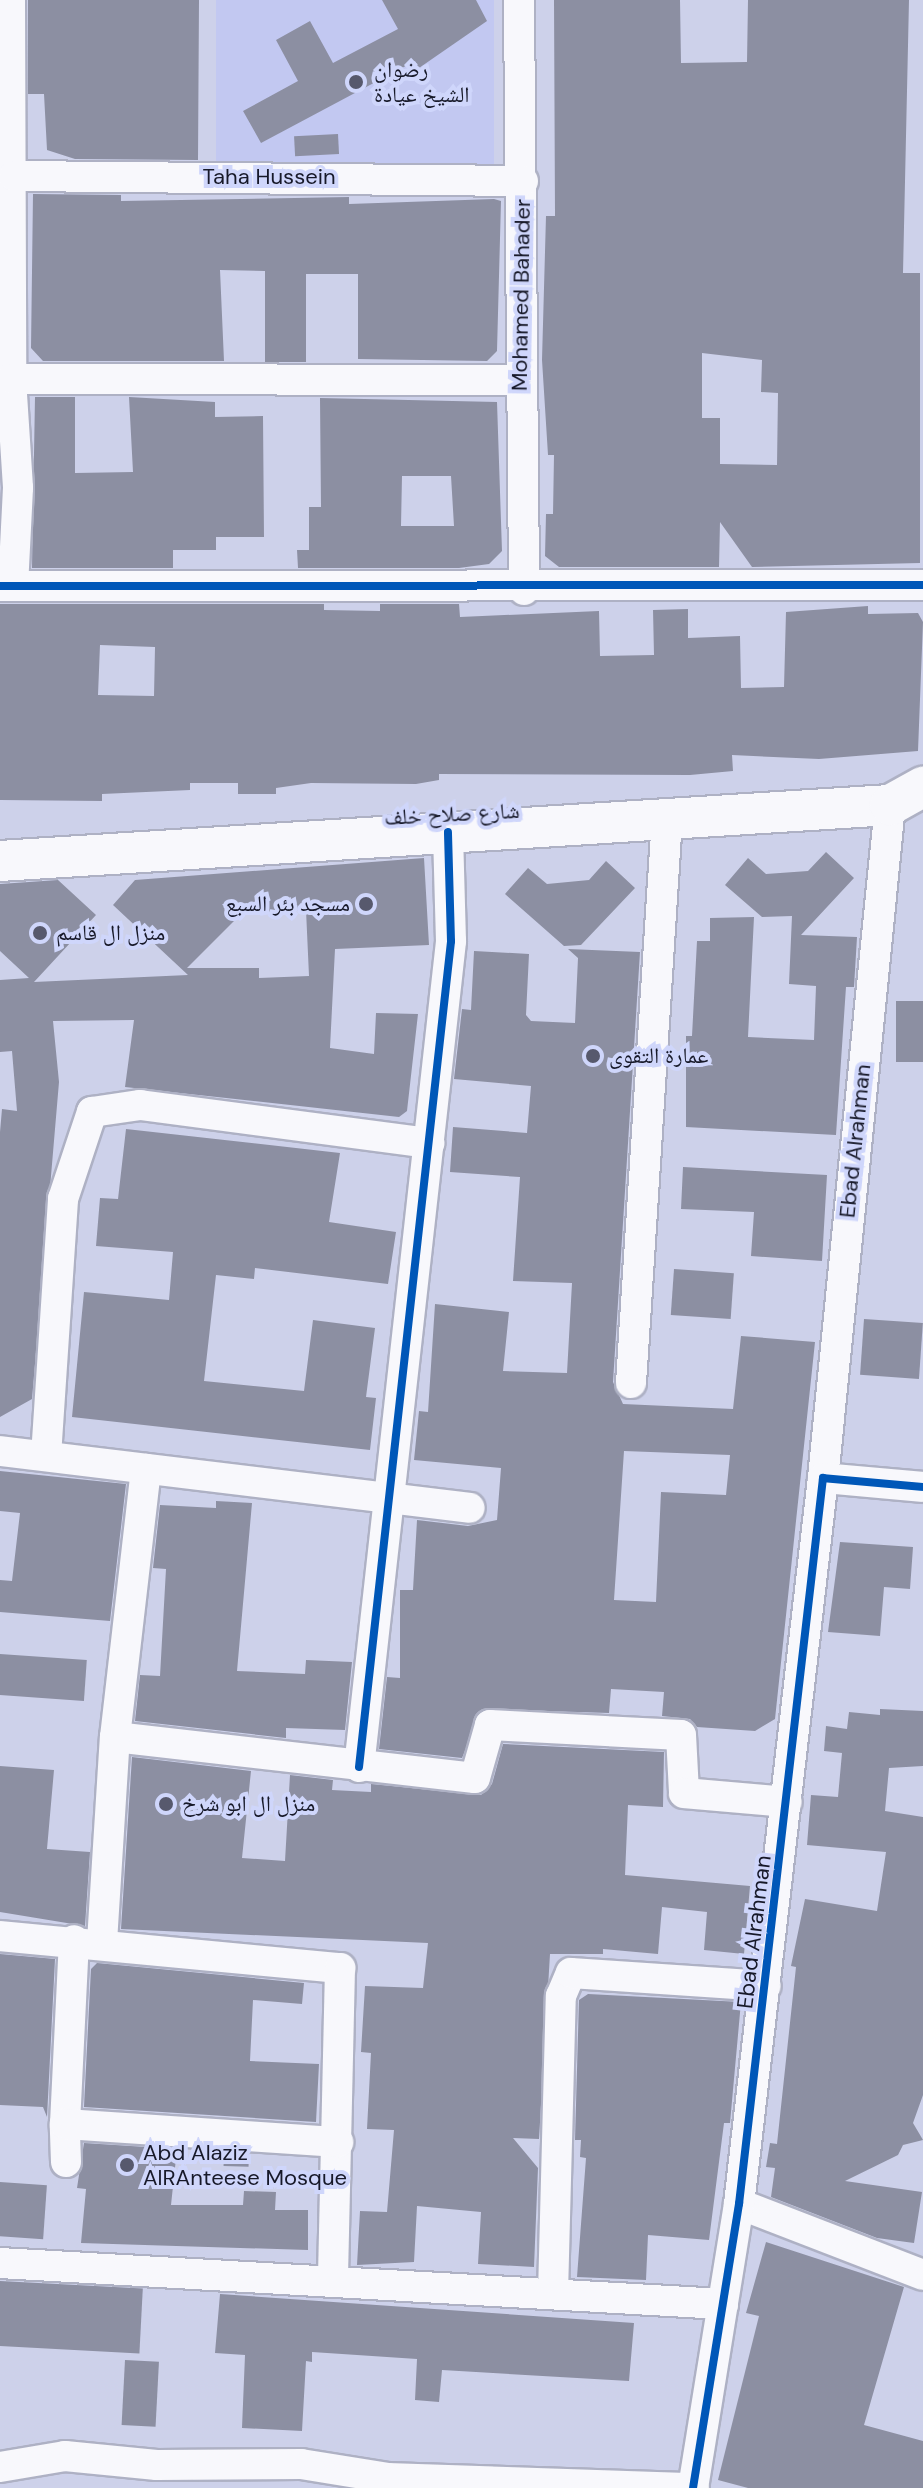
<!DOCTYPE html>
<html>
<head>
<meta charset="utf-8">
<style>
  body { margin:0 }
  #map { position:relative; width:923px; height:2488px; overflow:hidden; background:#cdd1ea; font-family:"DM Sans","Noto Naskh Arabic",sans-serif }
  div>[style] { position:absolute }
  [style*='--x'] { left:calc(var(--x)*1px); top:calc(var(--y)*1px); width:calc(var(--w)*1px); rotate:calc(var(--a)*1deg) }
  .built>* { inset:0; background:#c2c8f1; transform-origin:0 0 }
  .building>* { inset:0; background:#8c8fa2; transform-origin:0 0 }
  .roads { filter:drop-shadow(2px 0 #aeb1c4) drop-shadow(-2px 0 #aeb1c4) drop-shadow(0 2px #aeb1c4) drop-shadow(0 -2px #aeb1c4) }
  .minor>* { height:30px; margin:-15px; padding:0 15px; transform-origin:15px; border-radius:15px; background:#f8f8fc }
  .major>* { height:40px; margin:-20px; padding:0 20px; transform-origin:20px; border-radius:20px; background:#f8f8fc }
  .cycleway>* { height:8px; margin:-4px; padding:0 4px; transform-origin:4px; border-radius:4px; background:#0057b8 }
  .dots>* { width:22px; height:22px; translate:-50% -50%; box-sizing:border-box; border:4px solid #cfd6fb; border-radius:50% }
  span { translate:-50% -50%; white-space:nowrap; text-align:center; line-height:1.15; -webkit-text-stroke:8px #cfd6fb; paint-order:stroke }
  .poi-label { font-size:22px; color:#171929 }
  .left { translate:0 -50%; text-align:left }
  .right { translate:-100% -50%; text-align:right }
  .street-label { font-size:22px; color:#171929 }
</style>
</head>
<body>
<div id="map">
  <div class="built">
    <i style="left:216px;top:0;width:278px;height:165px"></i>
  </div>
  <div class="building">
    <i style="clip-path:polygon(28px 0,199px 0,198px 160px,75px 159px,47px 150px,44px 94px,28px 94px)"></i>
    <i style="clip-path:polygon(382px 0,476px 0,487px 21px,419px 68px,415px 61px,261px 143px,243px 111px,298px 81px,276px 40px,310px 21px,333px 63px,398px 29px)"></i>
    <i style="clip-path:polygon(evenodd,554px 0,680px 0,681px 63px,747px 62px,748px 0,909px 0,903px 273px,920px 273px,920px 563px,752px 567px,720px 522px,719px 567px,559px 567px,545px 556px,546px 514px,553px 514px,554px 455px,548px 455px,542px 360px,546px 216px,555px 216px,554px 0,702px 353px,762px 360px,761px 392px,778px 393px,777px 465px,720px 464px,720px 418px,702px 418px,702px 353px)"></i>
    <i style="left:338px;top:134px;width:20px;height:44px;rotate:87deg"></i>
    <i style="clip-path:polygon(33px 194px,121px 195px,121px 201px,349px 197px,349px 204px,494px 199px,501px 201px,497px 351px,487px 361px,358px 359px,358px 274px,306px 274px,306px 362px,265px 362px,265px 271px,220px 270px,224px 361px,43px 361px,31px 348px)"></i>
    <i style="clip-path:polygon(35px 397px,75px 397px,75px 473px,133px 472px,129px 397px,215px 402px,215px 417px,263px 416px,264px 537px,216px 537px,216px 550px,173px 550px,173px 568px,32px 568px)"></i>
    <i style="clip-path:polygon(evenodd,320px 398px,497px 402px,502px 551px,489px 564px,459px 568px,298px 568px,297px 550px,309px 550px,309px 507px,321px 507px,320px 398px,402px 476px,451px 476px,454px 526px,401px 526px,402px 476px)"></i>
    <i style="clip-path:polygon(evenodd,0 604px,324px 604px,324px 610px,380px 611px,380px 604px,459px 604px,460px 617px,599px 611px,600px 656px,654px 655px,653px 610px,688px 609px,688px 638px,740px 636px,741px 688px,784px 687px,786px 612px,868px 606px,868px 614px,918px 613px,923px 622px,918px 751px,819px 759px,732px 755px,733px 771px,690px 775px,439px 774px,439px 780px,416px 784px,311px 783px,276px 788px,276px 794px,238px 794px,238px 783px,190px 783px,190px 790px,102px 794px,102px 801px,0 800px,0 604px,100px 645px,155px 647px,154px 696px,98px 695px,100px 645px)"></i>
    <i style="clip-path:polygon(826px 852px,854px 878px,801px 935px,857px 937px,854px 987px,846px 987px,836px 1135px,686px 1127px,686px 1036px,692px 1036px,697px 941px,710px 941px,710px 918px,754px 917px,748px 1037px,814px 1040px,816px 986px,789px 984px,792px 916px,762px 917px,725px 885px,748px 858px,766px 874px,808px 871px)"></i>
    <i style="clip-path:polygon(evenodd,424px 858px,429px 945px,335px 949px,330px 1048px,374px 1054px,376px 1013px,418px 1014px,407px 1111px,399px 1117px,125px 1087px,134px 1020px,53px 1021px,59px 1082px,32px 1399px,0 1417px,0 1132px,2px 1109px,17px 1111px,12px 1051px,0 1052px,0 980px,29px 978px,0 951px,0 884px,58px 880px,96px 915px,34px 982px,188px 975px,113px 905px,135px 880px,424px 858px,306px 910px,309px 976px,259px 978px,259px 968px,187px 968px,242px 913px,306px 910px)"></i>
    <i style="clip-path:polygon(606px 861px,635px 888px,581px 945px,564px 946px,505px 894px,528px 868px,547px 884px,589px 880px)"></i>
    <i style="clip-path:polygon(evenodd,568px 949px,640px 952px,613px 1382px,623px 1404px,733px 1409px,741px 1336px,815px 1342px,775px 1719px,755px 1731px,697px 1727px,690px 1719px,662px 1716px,664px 1692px,611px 1689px,609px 1713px,482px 1709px,462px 1758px,379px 1749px,387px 1677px,400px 1678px,400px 1590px,413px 1590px,417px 1520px,468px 1526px,497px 1520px,501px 1468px,414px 1460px,419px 1411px,428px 1412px,435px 1304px,509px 1312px,503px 1371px,567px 1373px,572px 1283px,513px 1281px,520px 1177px,450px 1172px,453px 1127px,527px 1133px,531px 1086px,454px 1079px,462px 1009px,471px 1010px,474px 951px,529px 954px,526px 1015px,531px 1021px,575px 1023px,578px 958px,568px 949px,624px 1451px,730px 1455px,726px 1495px,661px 1492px,656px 1602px,614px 1600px,624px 1451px)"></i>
    <i style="left:896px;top:1001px;width:27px;height:61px"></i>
    <i style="clip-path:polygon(126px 1129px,340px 1153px,329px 1222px,396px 1232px,388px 1284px,255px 1268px,254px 1279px,216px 1275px,204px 1381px,304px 1391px,313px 1320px,375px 1328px,366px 1397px,376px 1398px,370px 1450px,72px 1417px,84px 1292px,169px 1300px,173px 1252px,96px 1246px,100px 1198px,118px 1199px)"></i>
    <i style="clip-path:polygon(683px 1167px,827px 1175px,822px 1261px,751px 1256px,754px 1212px,681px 1209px)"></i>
    <i style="left:674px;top:1269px;width:60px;height:46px;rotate:4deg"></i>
    <i style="left:864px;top:1319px;width:59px;height:56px;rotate:4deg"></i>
    <i style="clip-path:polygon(0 1471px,126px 1484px,110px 1621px,0 1612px,0 1580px,12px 1581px,20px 1513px,0 1511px)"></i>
    <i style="clip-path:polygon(216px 1501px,252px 1503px,237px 1671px,305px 1674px,306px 1660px,352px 1662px,345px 1730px,286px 1728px,286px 1738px,135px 1721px,140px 1675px,160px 1676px,166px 1569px,153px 1568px,160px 1505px,216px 1508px)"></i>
    <i style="clip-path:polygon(840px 1542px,913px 1547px,910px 1589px,884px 1587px,880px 1636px,828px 1632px)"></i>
    <i style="left:0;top:1654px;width:87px;height:41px;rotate:4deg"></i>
    <i style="clip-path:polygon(880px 1709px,923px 1711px,923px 1766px,889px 1768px,885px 1811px,923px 1817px,923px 2095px,913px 2123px,923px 2140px,903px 2145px,898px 2155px,845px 2181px,922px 2192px,914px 2243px,877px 2238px,771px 2197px,775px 2168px,766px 2167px,770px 2143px,777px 2144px,796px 1967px,791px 1966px,805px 1899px,877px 1911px,886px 1852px,807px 1845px,811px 1795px,838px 1797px,842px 1753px,824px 1751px,826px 1726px,847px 1729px,849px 1712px,880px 1715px)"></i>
    <i style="clip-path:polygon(503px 1744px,664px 1752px,663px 1807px,628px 1805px,625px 1875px,750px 1886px,744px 1954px,704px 1950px,707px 1912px,662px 1907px,658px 1954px,603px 1949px,603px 1954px,550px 1954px,539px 2139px,513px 2138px,538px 2168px,534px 2267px,478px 2264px,481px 2212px,417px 2206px,414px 2262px,357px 2265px,360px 2211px,387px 2212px,394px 2130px,367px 2129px,371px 2053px,361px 2052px,365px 1986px,423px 1988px,428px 1943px,121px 1929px,132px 1757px,251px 1771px,242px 1858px,285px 1861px,290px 1775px,333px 1780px,332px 1790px,371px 1792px,371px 1784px,481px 1795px,492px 1784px)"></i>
    <i style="clip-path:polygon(0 1766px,54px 1770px,47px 1849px,90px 1852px,85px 1926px,0 1912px)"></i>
    <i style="clip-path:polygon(0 1954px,55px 1959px,47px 2117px,43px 2107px,0 2105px)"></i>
    <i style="clip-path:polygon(97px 1963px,304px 1983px,302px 2004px,253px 2000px,250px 2061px,319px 2064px,316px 2122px,84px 2107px,91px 1969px)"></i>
    <i style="clip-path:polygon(588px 1994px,741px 2002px,730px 2123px,724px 2123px,709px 2240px,648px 2235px,646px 2280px,577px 2277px,586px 2158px,580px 2157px,581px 2140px,575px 2140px,579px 2000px)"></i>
    <i style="clip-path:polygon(84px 2143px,177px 2149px,171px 2205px,243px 2205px,244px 2191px,276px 2192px,275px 2210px,308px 2210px,308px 2250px,81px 2243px,86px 2189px,77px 2188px)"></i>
    <i style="left:224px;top:2153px;width:25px;height:13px;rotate:2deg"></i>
    <i style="left:0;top:2182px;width:47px;height:54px;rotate:4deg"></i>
    <i style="clip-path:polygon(766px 2242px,904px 2287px,864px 2425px,923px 2441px,923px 2488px,748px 2488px,718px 2480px,759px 2316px,746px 2313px)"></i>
    <i style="left:0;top:2281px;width:143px;height:65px;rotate:3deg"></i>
    <i style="clip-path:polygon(220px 2294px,634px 2323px,629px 2381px,442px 2370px,439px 2402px,415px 2400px,417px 2359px,312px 2352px,312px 2362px,306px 2361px,302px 2431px,242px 2428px,245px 2355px,215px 2353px)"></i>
    <i style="left:125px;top:2360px;width:34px;height:65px;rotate:3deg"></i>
  </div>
  <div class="roads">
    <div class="minor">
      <i style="--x:10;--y:0;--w:379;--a:89.8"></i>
      <i style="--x:11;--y:379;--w:109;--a:86.3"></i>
      <i style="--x:18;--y:488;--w:98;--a:92.9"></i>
      <i style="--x:519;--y:0;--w:590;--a:89.51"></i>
      <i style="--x:14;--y:176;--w:509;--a:0.56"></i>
      <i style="--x:11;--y:379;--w:508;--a:0.11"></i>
      <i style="--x:0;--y:586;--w:923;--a:-0.06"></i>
      <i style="--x:631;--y:1383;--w:565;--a:-86.35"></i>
      <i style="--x:0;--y:1451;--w:473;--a:6.9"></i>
      <i style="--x:46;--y:1456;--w:258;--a:-86.2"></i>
      <i style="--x:63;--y:1199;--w:92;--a:-71.6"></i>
      <i style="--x:92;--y:1112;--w:49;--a:-8.3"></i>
      <i style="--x:140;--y:1105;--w:292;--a:7.5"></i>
      <i style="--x:823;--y:1478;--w:676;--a:-84.31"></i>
      <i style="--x:115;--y:1737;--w:362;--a:6.5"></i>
      <i style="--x:475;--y:1778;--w:55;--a:-74.2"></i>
      <i style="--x:490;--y:1725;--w:191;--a:3"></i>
      <i style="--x:681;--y:1735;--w:58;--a:87"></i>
      <i style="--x:684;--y:1793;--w:103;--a:5"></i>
      <i style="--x:359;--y:1767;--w:831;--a:-83.64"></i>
      <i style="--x:451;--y:941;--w:109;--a:-91.6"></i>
      <i style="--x:0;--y:1936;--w:342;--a:5.4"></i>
      <i style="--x:340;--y:1968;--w:313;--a:91.3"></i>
      <i style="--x:102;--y:1942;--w:205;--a:-86.4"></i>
      <i style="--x:115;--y:1737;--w:270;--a:-83.4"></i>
      <i style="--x:65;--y:2124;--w:184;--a:-87.2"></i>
      <i style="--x:66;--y:2162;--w:38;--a:-92"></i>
      <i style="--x:65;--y:2124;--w:274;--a:3.8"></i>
      <i style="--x:739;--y:2204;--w:197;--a:21.1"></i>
      <i style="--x:0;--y:2263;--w:724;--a:3.25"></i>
      <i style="--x:553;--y:2294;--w:298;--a:-88.5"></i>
      <i style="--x:561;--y:1996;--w:25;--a:-67"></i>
      <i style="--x:571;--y:1973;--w:195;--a:3.8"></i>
      <i style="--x:0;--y:2467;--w:66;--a:-9.6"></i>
      <i style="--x:65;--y:2456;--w:92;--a:5.6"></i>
      <i style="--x:157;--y:2465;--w:144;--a:-0.4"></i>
      <i style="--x:301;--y:2464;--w:87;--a:9.2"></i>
      <i style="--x:387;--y:2478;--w:307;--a:1.9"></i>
      <i style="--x:693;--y:2488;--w:288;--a:-80.8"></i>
      <i style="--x:739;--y:2204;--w:731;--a:-83.4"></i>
      <i style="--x:823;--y:1478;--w:100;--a:5.1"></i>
    </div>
    <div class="major">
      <i style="--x:0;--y:861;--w:892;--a:-3.6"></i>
      <i style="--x:890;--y:805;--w:38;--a:-29"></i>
    </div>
  </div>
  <div class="cycleway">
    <i style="--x:0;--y:586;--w:923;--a:-0.06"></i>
    <i style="--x:359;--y:1767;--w:831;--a:-83.64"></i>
    <i style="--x:451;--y:941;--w:109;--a:-91.6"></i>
    <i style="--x:693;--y:2488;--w:288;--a:-80.8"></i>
    <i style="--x:739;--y:2204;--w:731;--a:-83.4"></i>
    <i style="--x:823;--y:1478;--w:100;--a:5.1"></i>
  </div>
  <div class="dots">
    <i style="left:356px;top:82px;background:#57596d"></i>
    <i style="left:366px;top:904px;background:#57596d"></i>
    <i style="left:40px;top:933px;background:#57596d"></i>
    <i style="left:593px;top:1056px;background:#57596d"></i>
    <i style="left:166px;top:1804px;background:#57596d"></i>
    <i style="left:127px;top:2165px;background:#57596d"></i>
  </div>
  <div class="poi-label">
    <span class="left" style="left:374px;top:82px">رضوان<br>الشيخ عيادة</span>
    <span class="right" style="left:350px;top:904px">مسجد بئر السبع</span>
    <span class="left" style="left:56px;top:933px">منزل ال قاسم</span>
    <span class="left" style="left:609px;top:1056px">عمارة التقوى</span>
    <span class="left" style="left:182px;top:1804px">منزل ال ابو شرخ</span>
    <span class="left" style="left:143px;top:2165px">Abd Alaziz<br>AlRAnteese Mosque</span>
  </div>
  <div class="street-label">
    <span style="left:269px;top:177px">Taha Hussein</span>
    <span style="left:521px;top:295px;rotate:-89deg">Mohamed Bahader</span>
    <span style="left:452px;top:814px;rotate:-3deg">شارع صلاح خلف</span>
    <span style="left:855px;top:1141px;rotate:-84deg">Ebad Alrahman</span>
    <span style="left:754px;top:1932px;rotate:-83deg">Ebad Alrahman</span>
  </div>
</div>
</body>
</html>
